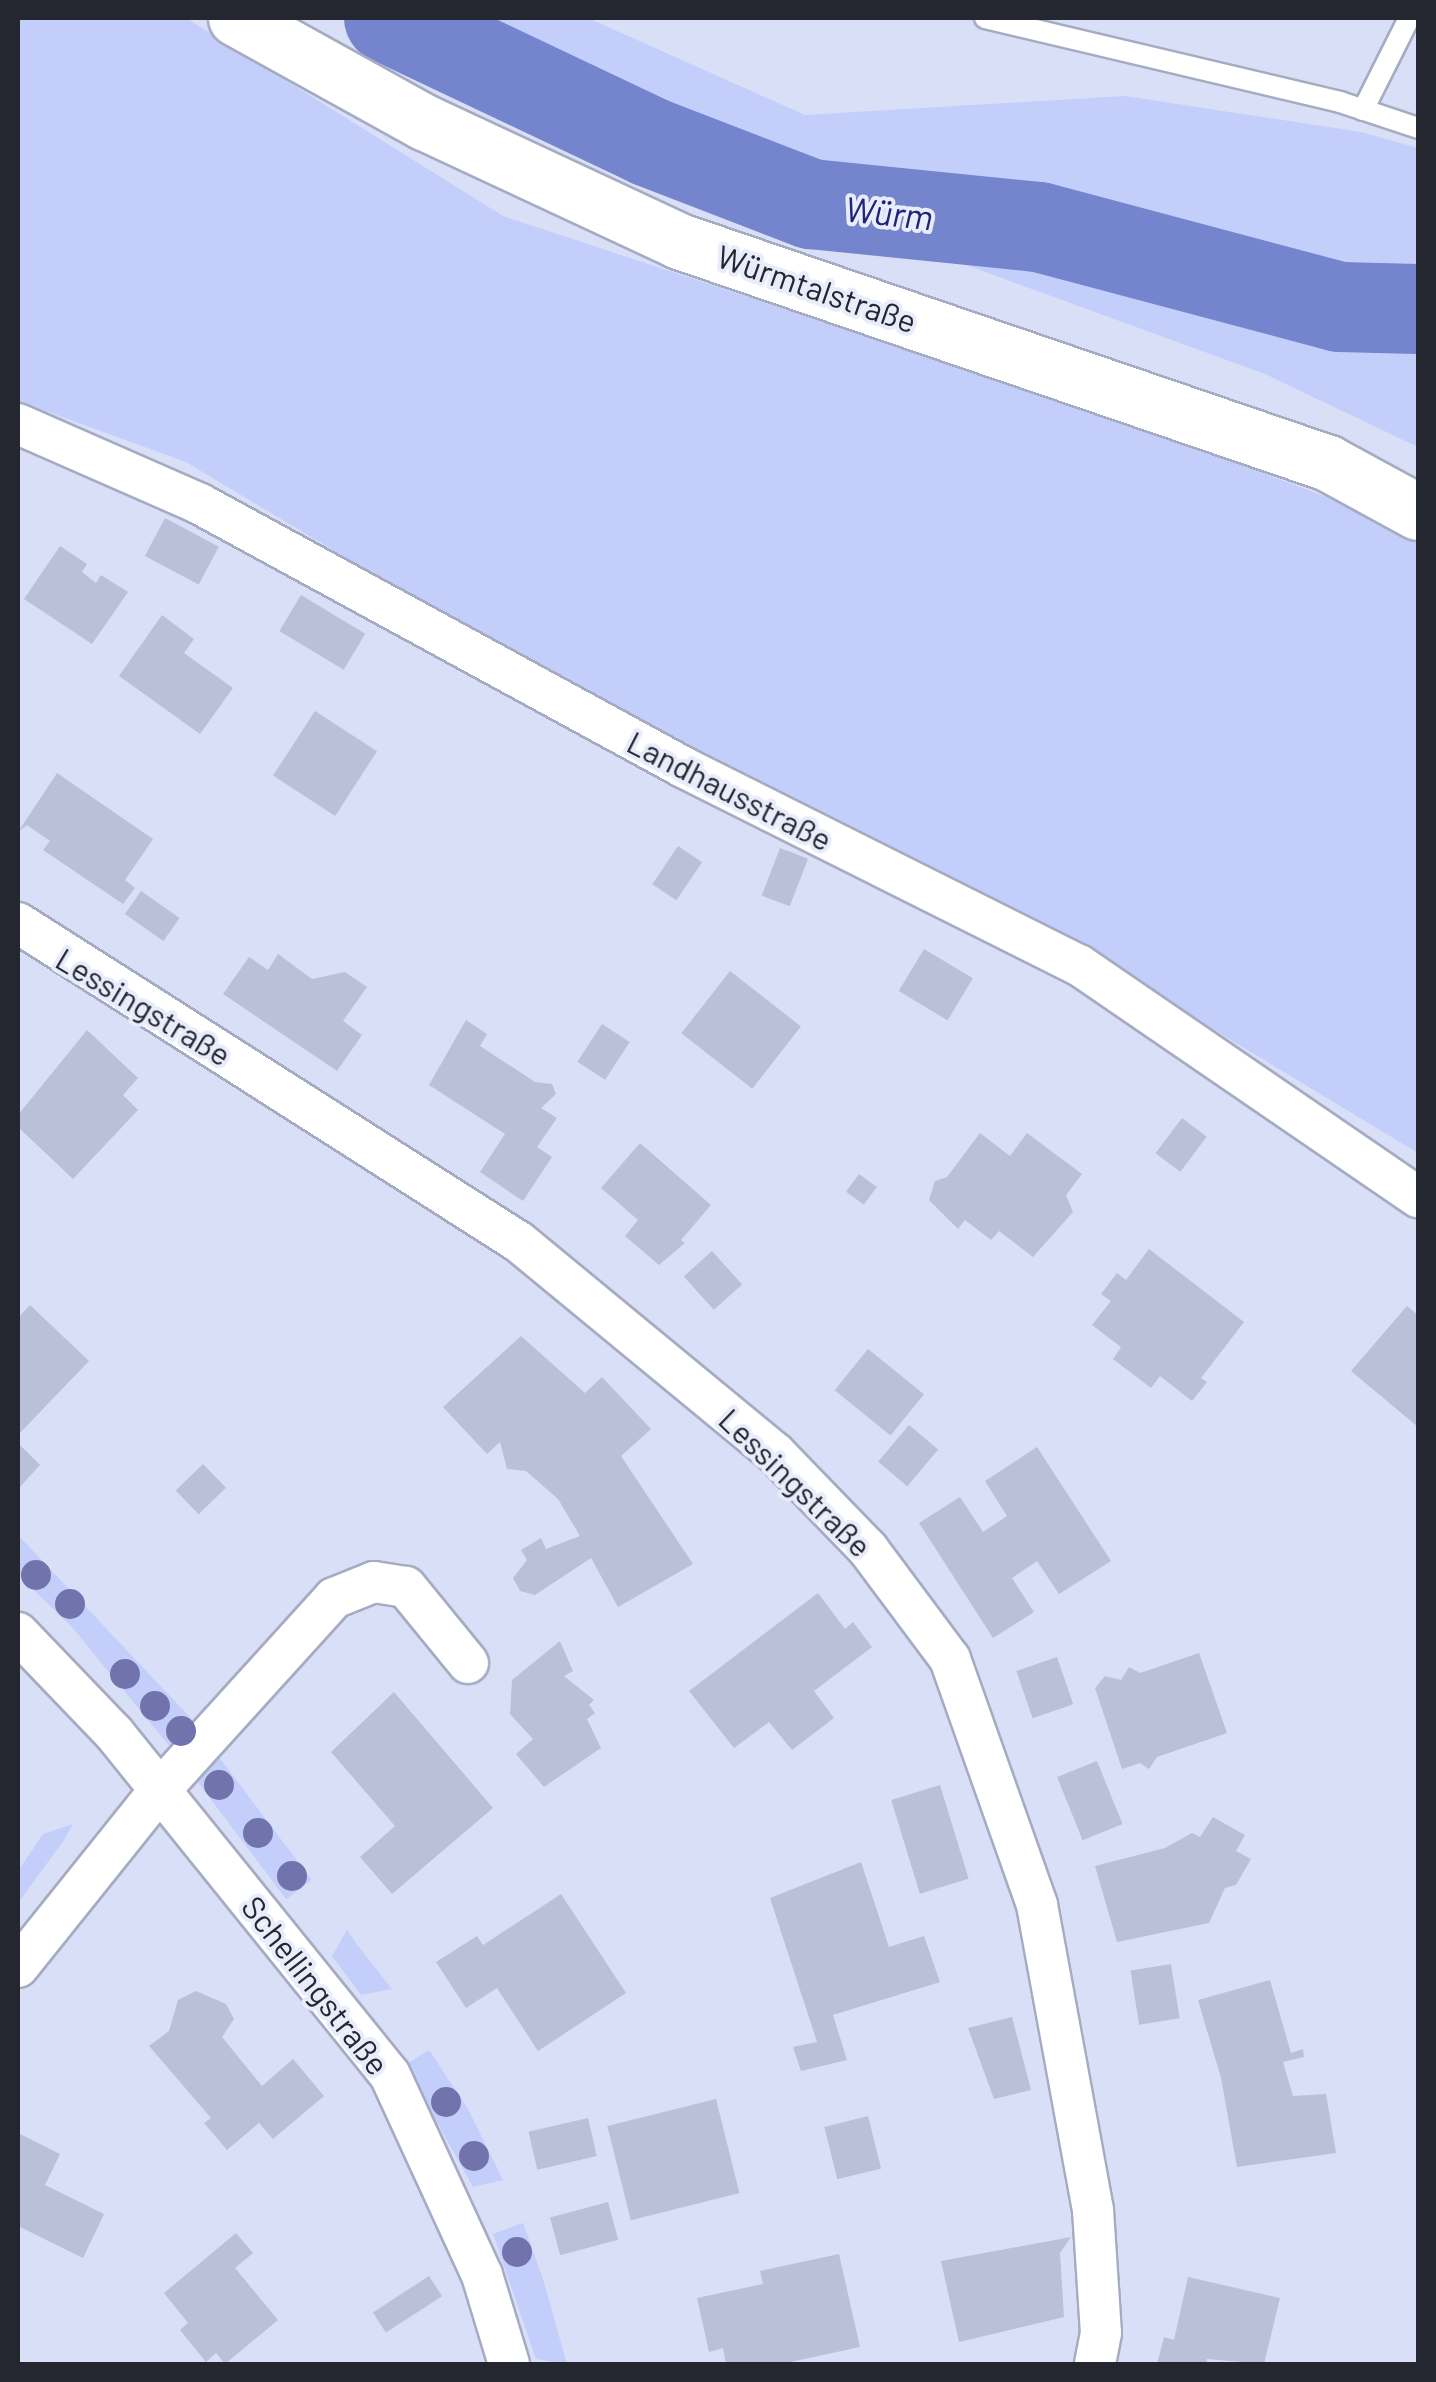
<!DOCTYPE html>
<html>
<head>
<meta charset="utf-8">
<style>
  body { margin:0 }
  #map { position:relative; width:1436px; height:2382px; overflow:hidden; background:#d8dff7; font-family:Barlow,sans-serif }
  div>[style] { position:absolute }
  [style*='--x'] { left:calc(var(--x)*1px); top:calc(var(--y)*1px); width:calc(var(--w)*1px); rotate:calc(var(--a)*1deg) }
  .green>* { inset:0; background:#c3cffa; transform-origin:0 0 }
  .river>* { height:90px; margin:-45px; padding:0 45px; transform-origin:45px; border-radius:45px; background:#7484cd }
  .building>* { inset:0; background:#bac0d8; transform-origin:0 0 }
  .roads { filter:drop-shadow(2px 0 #a5acc2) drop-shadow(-2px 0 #a5acc2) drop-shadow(0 2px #a5acc2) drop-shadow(0 -2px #a5acc2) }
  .service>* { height:20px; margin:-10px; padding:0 10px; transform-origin:10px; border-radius:10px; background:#fff }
  .minor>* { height:40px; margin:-20px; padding:0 20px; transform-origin:20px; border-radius:20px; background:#fff }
  .secondary>* { height:55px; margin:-27.5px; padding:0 27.5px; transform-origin:27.5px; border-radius:27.5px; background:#fff }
  .trees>* { width:30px; height:30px; margin:-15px; border-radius:50%; background:#7073ac }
  span { translate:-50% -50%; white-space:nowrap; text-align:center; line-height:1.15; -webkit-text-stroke:8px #e8ecfb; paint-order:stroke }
  .street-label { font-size:32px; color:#242730 }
  .water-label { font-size:35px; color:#202479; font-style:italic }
  .frame { position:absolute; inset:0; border:20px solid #242730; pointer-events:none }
</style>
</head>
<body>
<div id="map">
  <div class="green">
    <i style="clip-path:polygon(18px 18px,186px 18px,503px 216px,1138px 426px,1364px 511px,1418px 544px,1418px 1153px,1125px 976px,583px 700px,186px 462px,18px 401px)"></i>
    <i style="clip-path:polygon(430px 18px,588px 18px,805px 115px,1125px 96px,1361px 132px,1418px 148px,1418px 285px,1329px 285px,1094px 197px,933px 176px,827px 194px,609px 105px)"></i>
    <i style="clip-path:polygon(904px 225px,995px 228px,1081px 242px,1352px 317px,1418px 320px,1418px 447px,1265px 374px,969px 266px,903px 234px)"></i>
    <i style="clip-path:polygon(18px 1535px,201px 1729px,175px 1753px,72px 1627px,18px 1575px)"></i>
    <i style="left:213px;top:1749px;width:164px;height:32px;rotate:53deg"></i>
    <i style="clip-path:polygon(73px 1824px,64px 1840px,18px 1903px,18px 1871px,43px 1834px)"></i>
    <i style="clip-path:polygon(347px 1930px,358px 1946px,392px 1989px,361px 1995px,332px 1956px)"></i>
    <i style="clip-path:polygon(429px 2050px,468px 2109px,503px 2180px,473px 2187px,405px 2065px)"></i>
    <i style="clip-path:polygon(523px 2223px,543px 2279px,567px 2364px,536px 2359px,493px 2234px)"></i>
  </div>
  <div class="river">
    <i style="--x:389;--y:18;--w:289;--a:25.4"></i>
    <i style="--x:650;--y:142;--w:173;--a:21.1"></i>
    <i style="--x:811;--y:204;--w:229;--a:5.8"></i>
    <i style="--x:1039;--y:227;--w:310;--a:14.9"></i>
    <i style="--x:1339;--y:307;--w:79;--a:1.5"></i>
  </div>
  <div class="building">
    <i style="left:165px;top:518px;width:61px;height:43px;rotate:28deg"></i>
    <i style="clip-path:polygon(60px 546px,87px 564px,82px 572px,96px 583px,101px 575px,128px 592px,92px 644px,24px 599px)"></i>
    <i style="left:301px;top:595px;width:75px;height:42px;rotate:31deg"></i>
    <i style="clip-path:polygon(162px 615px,194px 639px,184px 653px,233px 688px,200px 734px,119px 676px)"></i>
    <i style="left:315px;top:711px;width:74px;height:77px;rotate:33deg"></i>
    <i style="clip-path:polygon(57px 773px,153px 839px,125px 880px,135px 888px,123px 904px,43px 850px,50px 841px,27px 825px,18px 832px)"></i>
    <i style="left:678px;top:846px;width:29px;height:46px;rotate:34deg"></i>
    <i style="left:780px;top:848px;width:30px;height:51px;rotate:21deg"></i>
    <i style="left:141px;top:891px;width:47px;height:28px;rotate:35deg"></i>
    <i style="left:924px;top:949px;width:57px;height:49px;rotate:31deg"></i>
    <i style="clip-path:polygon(278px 954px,312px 979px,345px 972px,367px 987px,343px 1021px,362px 1035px,337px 1071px,223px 994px,249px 957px,268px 970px)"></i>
    <i style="left:730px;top:971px;width:90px;height:79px;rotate:38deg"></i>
    <i style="clip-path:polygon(466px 1020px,487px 1034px,480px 1046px,535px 1082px,552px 1084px,556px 1094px,541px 1108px,557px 1118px,537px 1147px,552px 1157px,523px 1201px,480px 1172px,505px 1134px,429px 1085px)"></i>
    <i style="left:602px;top:1024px;width:33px;height:45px;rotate:33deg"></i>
    <i style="clip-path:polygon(87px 1030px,138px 1078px,123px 1095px,138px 1110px,73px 1179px,18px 1127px,18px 1115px)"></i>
    <i style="left:1182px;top:1118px;width:31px;height:44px;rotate:37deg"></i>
    <i style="clip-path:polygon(980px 1133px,1010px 1156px,1027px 1133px,1082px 1174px,1066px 1195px,1073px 1212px,1033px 1257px,999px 1231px,991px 1240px,965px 1220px,958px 1229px,929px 1200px,935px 1181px,947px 1177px)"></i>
    <i style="clip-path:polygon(640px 1143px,711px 1205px,681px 1240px,685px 1243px,659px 1265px,625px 1236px,638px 1220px,601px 1188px)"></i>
    <i style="left:859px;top:1174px;width:22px;height:22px;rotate:36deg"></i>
    <i style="clip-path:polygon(1149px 1249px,1244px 1322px,1201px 1378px,1207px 1382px,1192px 1401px,1160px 1376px,1151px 1388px,1113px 1359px,1121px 1347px,1092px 1325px,1111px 1301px,1101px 1294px,1117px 1273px,1126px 1280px)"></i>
    <i style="left:712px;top:1251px;width:45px;height:38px;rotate:48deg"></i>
    <i style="clip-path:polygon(30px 1305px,89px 1361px,18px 1435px,18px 1318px)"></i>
    <i style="clip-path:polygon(1407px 1306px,1418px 1315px,1418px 1427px,1351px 1371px)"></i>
    <i style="clip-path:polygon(521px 1336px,585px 1393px,602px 1377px,651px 1429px,621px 1456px,693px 1564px,618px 1607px,591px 1558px,535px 1595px,520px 1591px,513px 1578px,527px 1560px,521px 1550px,541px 1538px,546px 1549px,580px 1536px,558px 1499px,526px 1471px,507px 1469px,500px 1442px,487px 1454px,443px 1407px)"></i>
    <i style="left:868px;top:1349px;width:72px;height:53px;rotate:39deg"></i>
    <i style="left:909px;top:1425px;width:38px;height:48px;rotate:40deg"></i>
    <i style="clip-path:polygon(18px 1443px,40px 1465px,18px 1489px)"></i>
    <i style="clip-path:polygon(1037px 1447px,1111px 1561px,1059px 1594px,1037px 1561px,1012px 1578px,1034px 1612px,993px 1638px,919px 1523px,960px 1497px,983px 1532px,1007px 1516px,985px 1481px)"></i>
    <i style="left:203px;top:1464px;width:33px;height:38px;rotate:46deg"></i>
    <i style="clip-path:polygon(818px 1593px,845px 1629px,853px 1622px,872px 1647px,814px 1691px,834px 1718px,792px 1750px,769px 1722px,734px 1748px,689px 1691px)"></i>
    <i style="clip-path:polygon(560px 1641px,573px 1671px,564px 1676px,594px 1700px,589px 1705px,595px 1713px,587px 1719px,601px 1748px,544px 1787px,516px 1754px,533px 1739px,510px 1714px,512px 1680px)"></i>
    <i style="clip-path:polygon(1199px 1653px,1227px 1733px,1157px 1757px,1149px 1769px,1140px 1763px,1122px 1769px,1095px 1688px,1105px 1676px,1121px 1680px,1129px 1667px,1140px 1673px)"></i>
    <i style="left:1057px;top:1657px;width:50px;height:43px;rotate:71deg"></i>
    <i style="clip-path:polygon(394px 1692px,493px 1808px,392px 1894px,360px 1857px,395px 1826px,331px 1752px)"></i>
    <i style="left:1097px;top:1761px;width:68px;height:43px;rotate:68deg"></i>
    <i style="left:940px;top:1785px;width:98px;height:51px;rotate:73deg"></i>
    <i style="clip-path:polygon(1213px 1817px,1245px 1835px,1236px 1851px,1251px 1859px,1236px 1885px,1225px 1888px,1209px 1923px,1117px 1942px,1095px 1866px,1165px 1848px,1192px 1833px,1200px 1837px)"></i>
    <i style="clip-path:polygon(861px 1862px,889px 1947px,924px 1936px,940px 1982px,833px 2015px,847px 2060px,801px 2071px,793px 2047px,817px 2042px,770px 1898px)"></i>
    <i style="clip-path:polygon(561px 1894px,626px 1993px,538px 2051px,497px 1988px,466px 2008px,436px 1962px,477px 1936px,483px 1945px)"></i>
    <i style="left:1171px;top:1964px;width:55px;height:41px;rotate:81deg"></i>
    <i style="clip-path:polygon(1270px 1980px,1291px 2053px,1303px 2049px,1304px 2057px,1283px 2062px,1293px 2096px,1326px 2094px,1336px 2153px,1237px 2167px,1221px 2078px,1198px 2000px)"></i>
    <i style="clip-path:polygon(196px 1991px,226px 2004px,234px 2019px,222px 2037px,262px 2086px,293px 2059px,324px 2096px,273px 2139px,259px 2123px,227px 2150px,204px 2123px,211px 2118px,149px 2046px,169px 2031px,178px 2000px)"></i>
    <i style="clip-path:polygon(1012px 2017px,1031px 2090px,994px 2099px,968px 2028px)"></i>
    <i style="left:716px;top:2099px;width:97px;height:112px;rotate:76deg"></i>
    <i style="left:868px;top:2116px;width:54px;height:45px;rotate:76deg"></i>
    <i style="left:588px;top:2118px;width:39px;height:61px;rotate:77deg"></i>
    <i style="clip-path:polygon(18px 2133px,60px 2154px,45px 2185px,104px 2214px,83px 2258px,18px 2226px)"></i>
    <i style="left:608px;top:2202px;width:39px;height:60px;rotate:75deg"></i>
    <i style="clip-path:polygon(236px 2233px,253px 2253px,235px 2268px,278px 2320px,225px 2364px,216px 2353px,206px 2362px,180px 2330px,188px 2323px,164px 2293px)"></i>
    <i style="clip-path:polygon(1071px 2237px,1060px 2253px,1064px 2317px,959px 2342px,941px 2261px)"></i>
    <i style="clip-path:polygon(839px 2254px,860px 2347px,781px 2364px,726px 2364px,723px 2348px,709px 2352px,697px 2298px,763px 2284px,760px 2271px)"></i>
    <i style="left:429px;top:2276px;width:24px;height:67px;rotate:57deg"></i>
    <i style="clip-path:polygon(1188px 2277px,1280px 2298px,1264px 2364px,1207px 2359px,1206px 2364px,1157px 2364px,1164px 2337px,1174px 2340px)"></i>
  </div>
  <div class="roads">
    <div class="service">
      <i style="--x:985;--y:18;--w:365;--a:13.3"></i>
      <i style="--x:1340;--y:102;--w:82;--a:18.4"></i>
      <i style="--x:1363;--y:110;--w:103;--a:-63.4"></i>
    </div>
    <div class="minor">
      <i style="--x:18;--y:424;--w:199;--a:23.7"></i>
      <i style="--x:200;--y:504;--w:550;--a:28.57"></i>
      <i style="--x:683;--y:767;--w:443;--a:26.6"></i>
      <i style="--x:1079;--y:965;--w:411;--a:34.4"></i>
      <i style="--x:18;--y:923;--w:594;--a:32.49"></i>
      <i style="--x:519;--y:1242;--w:332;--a:39.5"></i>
      <i style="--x:775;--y:1453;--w:134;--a:45.9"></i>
      <i style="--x:868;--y:1549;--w:137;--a:53.3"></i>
      <i style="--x:950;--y:1659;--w:261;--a:70.5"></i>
      <i style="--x:1037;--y:1905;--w:310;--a:79.6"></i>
      <i style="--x:1093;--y:2210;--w:123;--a:86.3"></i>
      <i style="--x:1101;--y:2333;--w:32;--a:101"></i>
      <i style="--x:18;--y:1633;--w:139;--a:46.2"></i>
      <i style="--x:114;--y:1733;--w:439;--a:51.1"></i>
      <i style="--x:390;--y:2075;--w:220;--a:65.3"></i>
      <i style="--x:482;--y:2275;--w:93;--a:73.1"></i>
      <i style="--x:18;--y:1967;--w:227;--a:-51.3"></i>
      <i style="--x:160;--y:1790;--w:259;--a:-47.8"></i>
      <i style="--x:334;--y:1598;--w:43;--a:-21.8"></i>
      <i style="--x:374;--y:1582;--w:32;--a:9"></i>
      <i style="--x:406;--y:1587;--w:98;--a:50.8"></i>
    </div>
    <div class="secondary">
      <i style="--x:236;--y:18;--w:215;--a:29"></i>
      <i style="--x:424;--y:122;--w:281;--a:25"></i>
      <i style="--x:679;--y:241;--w:686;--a:18.88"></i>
      <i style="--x:1328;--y:463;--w:102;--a:28.6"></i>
    </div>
  </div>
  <div class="trees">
    <i style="left:36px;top:1575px"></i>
    <i style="left:70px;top:1604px"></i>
    <i style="left:125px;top:1674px"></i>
    <i style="left:155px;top:1706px"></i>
    <i style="left:181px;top:1731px"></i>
    <i style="left:219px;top:1785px"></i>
    <i style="left:258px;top:1833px"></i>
    <i style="left:292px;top:1876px"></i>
    <i style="left:446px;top:2102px"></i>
    <i style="left:474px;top:2156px"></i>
    <i style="left:517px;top:2252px"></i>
  </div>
  <div class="street-label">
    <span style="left:817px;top:288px;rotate:19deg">Würmtalstraße</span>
    <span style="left:730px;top:790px;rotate:27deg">Landhausstraße</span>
    <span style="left:144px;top:1006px;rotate:31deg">Lessingstraße</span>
    <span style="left:796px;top:1482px;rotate:44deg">Lessingstraße</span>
    <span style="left:316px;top:1985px;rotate:52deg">Schellingstraße</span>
  </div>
  <div class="water-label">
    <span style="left:889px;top:212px;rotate:6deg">Würm</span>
  </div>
  <div class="frame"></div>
</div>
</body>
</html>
